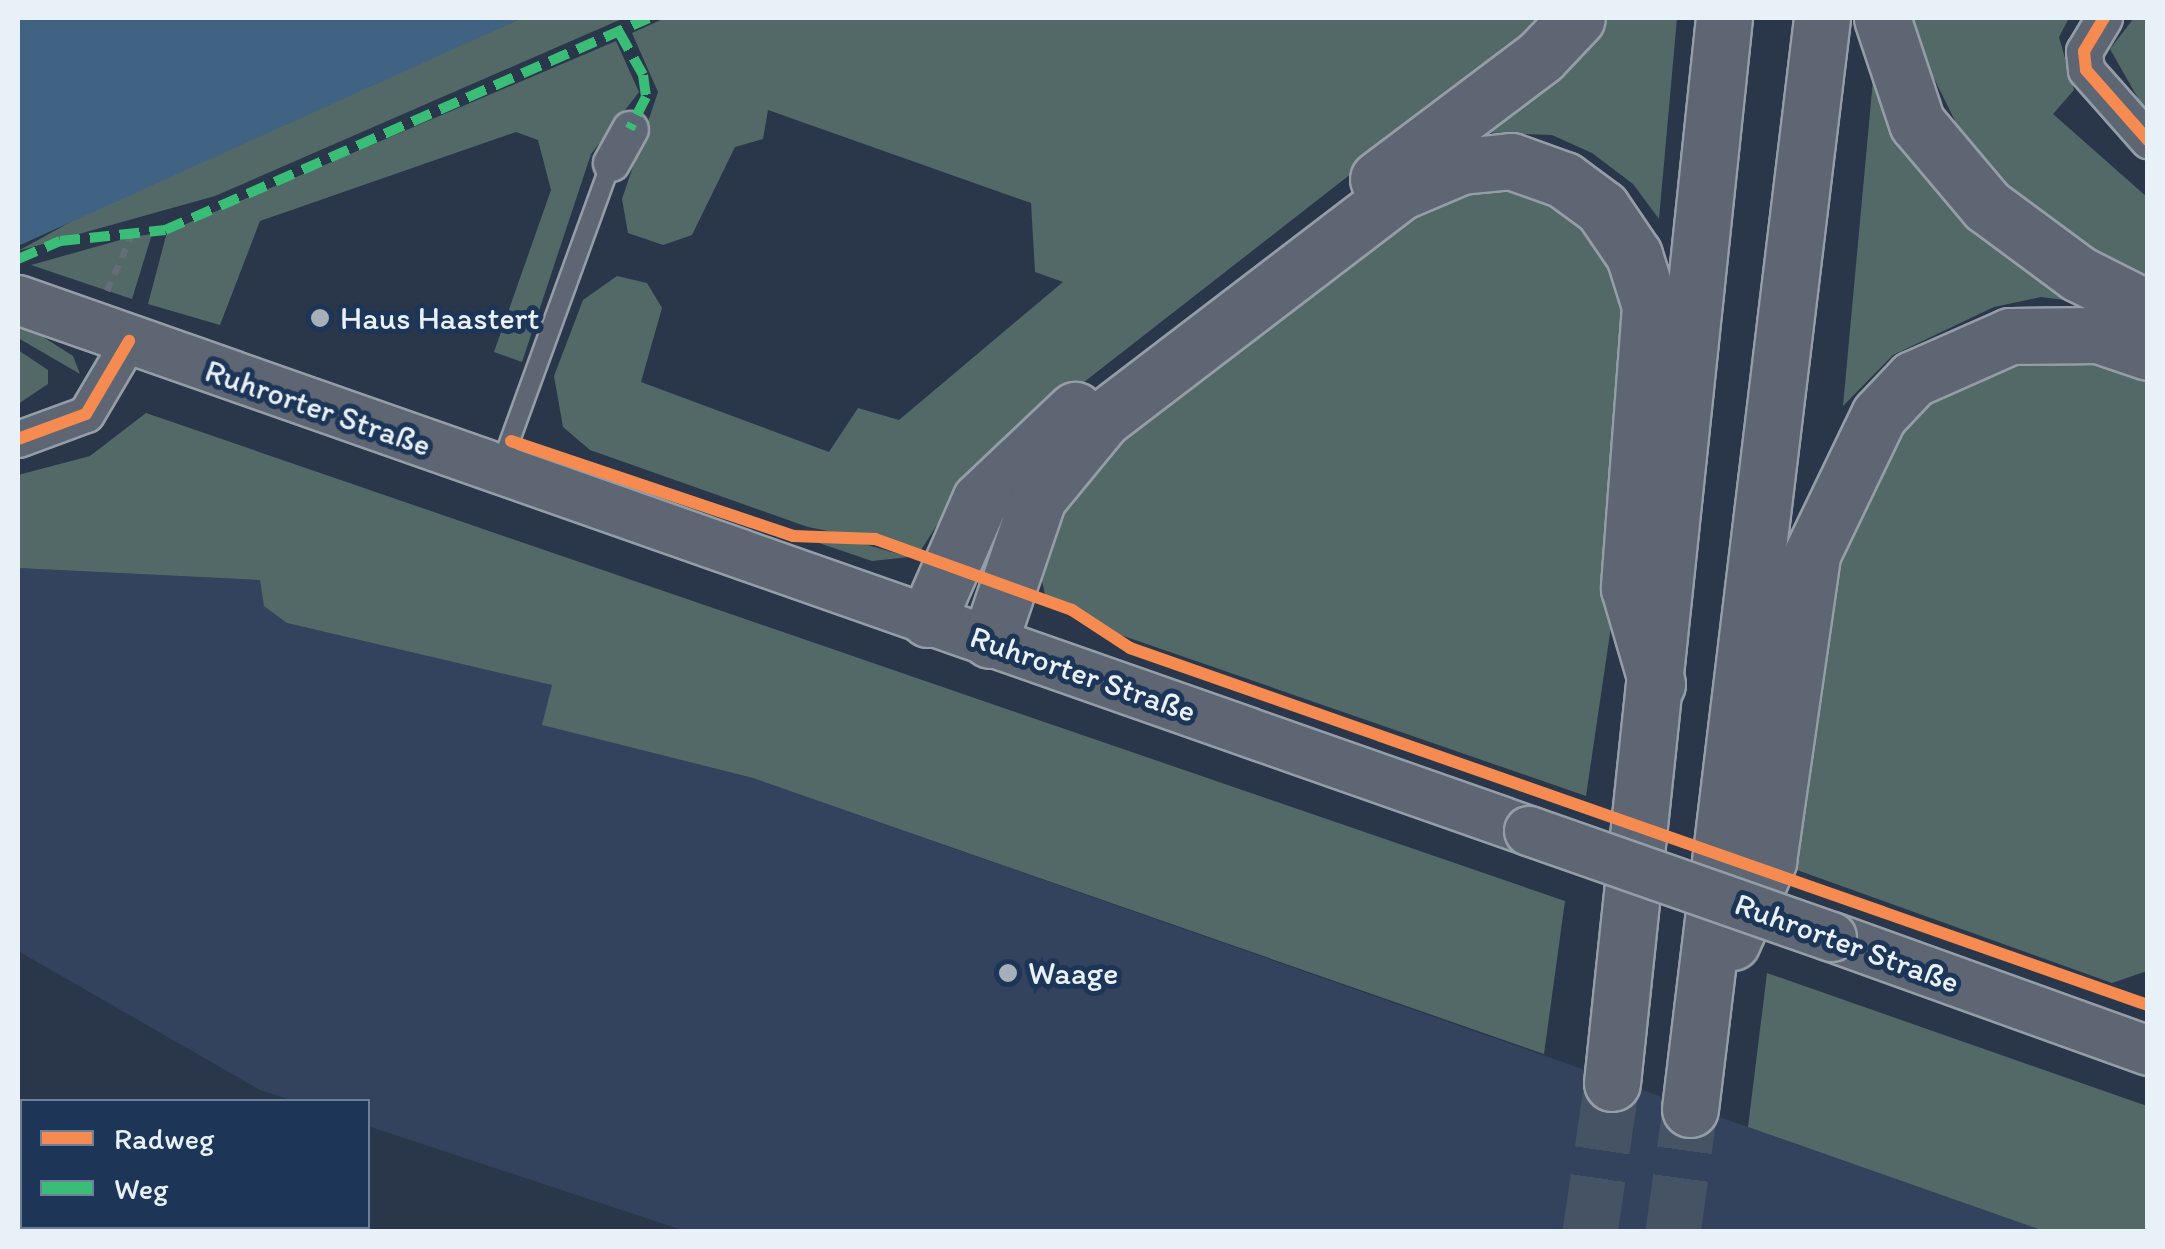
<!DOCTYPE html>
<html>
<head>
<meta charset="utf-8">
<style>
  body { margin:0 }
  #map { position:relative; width:2165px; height:1249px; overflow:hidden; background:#2a374a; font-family:Itim,sans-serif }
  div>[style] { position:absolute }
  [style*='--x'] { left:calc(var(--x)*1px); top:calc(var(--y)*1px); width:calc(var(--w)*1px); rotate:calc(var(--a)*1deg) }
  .built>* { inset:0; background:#33425d }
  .green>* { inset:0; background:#536968 }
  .water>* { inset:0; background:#406383 }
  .highway-tunnel>* { height:55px; margin-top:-27.5px; transform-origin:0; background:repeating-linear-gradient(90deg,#465364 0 55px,transparent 0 83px) }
  .path>* { height:6px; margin-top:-3px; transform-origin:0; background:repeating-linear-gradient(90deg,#656d78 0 10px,transparent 0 18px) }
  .roads { filter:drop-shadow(2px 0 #959da7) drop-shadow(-2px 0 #959da7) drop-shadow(0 2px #959da7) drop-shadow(0 -2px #959da7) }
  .lane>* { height:18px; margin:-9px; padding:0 9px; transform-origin:9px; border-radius:9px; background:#5d6672 }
  .street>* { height:35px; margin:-17.5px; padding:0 17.5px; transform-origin:17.5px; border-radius:17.5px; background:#5d6672 }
  .secondary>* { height:48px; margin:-24px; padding:0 24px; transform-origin:24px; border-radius:24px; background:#5d6672 }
  .highway>* { height:55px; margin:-27.5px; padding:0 27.5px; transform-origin:27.5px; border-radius:27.5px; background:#5d6672 }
  .bridges { filter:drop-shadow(2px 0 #959da7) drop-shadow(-2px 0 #959da7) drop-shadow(0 2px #959da7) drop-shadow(0 -2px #959da7) }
  .secondary-bridge>* { height:48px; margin:-24px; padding:0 24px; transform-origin:24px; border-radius:24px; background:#5d6672 }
  .quiet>* { height:10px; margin-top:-5px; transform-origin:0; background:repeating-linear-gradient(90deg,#3abd76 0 20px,transparent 0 30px) }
  .cycleway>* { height:12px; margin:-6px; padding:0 6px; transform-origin:6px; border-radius:6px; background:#f68b52 }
  .dots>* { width:28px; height:28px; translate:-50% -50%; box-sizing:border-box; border:5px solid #1d3557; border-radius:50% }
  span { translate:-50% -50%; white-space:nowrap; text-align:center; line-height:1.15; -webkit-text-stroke:10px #1d3557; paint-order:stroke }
  .poi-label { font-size:32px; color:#e8f1f8 }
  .left { translate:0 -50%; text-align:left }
  .street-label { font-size:32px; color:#e8f1f8 }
  .frame { position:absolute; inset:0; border:20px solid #e8f1f8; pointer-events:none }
  .legend { position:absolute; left:20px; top:1099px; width:350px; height:130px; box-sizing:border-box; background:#1d3557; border:2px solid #6e8097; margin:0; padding:12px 18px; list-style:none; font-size:30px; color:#e8f1f8 }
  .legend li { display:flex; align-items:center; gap:20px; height:50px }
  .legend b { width:50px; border:2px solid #6e8097 }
</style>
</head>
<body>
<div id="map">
  <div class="built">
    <i style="clip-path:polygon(18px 568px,260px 580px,287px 623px,553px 685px,543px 725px,753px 778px,2044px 1231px,685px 1231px,368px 1126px,368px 1102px,294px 1101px,260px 1090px,18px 951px)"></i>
  </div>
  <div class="green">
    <i style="clip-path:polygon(522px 18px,624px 18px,215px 196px,18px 251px,123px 193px)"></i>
    <i style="clip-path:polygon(665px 18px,1551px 18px,1043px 414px,957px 493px,921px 550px,808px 527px,590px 450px,563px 427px,554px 376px,583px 300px,617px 276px,647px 283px,662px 308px,641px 382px,829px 452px,858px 408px,899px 420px,1063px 282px,1035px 272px,1031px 203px,768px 110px,763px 139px,735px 147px,692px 235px,663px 245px,628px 233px,622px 199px,658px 92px,632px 33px)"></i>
    <i style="clip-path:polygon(1610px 18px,1677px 18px,1659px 219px,1633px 184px,1592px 153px,1552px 135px,1477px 132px)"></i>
    <i style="clip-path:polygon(1904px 18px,2069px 18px,2059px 37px,2074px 90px,2053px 114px,2147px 197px,2147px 283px,2027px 207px,1971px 153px)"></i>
    <i style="clip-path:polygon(2134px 18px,2147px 18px,2147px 114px,2110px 49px)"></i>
    <i style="clip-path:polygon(616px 41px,639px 92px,591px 154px,522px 362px,494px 352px,551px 190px,538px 140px,516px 132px,260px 221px,220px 325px,148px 304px,167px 232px)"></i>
    <i style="clip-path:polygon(1874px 69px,2087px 303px,2041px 297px,1994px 307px,1893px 355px,1843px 406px)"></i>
    <i style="clip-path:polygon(1511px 178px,1590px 218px,1633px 308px,1617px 586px,1586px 796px,1112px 632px,1045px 595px,1039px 567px,1081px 464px,1405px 205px)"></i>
    <i style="clip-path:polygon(152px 234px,132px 299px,31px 265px,131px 237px)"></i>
    <i style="clip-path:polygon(18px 321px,73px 356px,80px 374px,18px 338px)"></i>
    <i style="clip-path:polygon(18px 350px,48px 370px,48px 384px,18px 404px)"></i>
    <i style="clip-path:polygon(2030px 355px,2094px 357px,2147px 373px,2147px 971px,2112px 983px,1783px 865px,1829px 569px,1907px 420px,1959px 378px)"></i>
    <i style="clip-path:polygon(146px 413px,1565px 901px,1544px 1054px,753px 778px,542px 725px,552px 685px,287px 623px,264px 606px,260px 580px,18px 568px,18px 475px,90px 456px)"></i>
    <i style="clip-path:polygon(810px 540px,857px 542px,909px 557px,872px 561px)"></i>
    <i style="clip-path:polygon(1767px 973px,2147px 1106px,2147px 1231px,2044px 1231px,1748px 1127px)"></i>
  </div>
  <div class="water">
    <i style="clip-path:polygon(18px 18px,522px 18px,18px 246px)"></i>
  </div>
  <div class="highway-tunnel">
    <i style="--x:1590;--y:1232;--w:151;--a:-81.6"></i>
    <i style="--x:1673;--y:1232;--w:124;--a:-82.1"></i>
  </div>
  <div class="path">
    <i style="--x:107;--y:291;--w:64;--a:-65.9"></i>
  </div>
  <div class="roads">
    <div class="lane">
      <i style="--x:501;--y:465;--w:321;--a:-70"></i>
    </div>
    <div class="street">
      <i style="--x:2104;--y:18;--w:39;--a:121"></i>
      <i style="--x:2084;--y:51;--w:19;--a:84"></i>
      <i style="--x:2086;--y:70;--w:94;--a:48.5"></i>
      <i style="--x:611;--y:163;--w:39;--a:-61"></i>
      <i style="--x:18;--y:439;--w:72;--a:-20.2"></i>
      <i style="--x:86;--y:414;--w:85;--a:-59.5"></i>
    </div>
    <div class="secondary">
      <i style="--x:18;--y:300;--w:1602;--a:19.36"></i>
      <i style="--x:1832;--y:937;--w:336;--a:19.8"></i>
    </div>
    <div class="highway">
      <i style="--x:1882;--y:18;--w:111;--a:71.6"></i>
      <i style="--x:1917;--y:123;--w:109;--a:49.9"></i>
      <i style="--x:1987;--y:206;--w:114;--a:36.5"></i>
      <i style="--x:2079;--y:274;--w:77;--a:26.9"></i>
      <i style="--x:1378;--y:179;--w:204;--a:-37"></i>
      <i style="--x:1541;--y:56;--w:52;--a:-46.5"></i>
      <i style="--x:928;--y:619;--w:130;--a:-66.4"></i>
      <i style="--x:980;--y:500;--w:131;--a:-43.5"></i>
      <i style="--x:990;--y:640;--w:150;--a:-71.3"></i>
      <i style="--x:1038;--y:498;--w:102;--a:-50.6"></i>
      <i style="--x:1103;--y:419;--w:374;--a:-37.4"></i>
      <i style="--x:1400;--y:192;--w:66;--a:-23.1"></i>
      <i style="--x:1461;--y:166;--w:50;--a:-5.7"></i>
      <i style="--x:1511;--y:161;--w:56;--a:19.7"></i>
      <i style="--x:1564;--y:180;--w:47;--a:36.4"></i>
      <i style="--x:1602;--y:208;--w:57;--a:55.8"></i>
      <i style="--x:1634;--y:255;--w:53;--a:72.6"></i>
      <i style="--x:1650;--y:306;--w:283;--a:94.3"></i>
      <i style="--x:1629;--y:588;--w:100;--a:73.7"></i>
      <i style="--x:1732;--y:942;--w:89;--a:-66"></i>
      <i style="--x:1768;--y:861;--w:310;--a:-81.8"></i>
      <i style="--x:1812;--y:554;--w:154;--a:-64.3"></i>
      <i style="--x:1879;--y:415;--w:50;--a:-46.6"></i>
      <i style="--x:1913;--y:379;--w:106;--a:-23.9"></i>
      <i style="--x:2010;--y:336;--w:88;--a:-0.7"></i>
      <i style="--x:2098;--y:335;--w:53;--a:18.8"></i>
      <i style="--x:1612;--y:1083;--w:1071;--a:-84"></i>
      <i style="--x:1690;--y:1109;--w:1099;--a:-83.1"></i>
    </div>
  </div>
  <div class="bridges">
    <div class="secondary-bridge">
      <i style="--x:1529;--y:831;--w:321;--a:19.3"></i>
    </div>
  </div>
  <div class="quiet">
    <i style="--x:619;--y:32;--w:49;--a:60.8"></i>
    <i style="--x:643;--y:75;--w:22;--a:82"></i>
    <i style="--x:646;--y:97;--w:36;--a:117"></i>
    <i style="--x:18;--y:259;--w:46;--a:-23.2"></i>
    <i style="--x:60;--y:241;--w:106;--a:-6"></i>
    <i style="--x:165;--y:230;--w:528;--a:-23.65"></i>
  </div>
  <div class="cycleway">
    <i style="--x:2104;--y:18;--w:39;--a:121"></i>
    <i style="--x:2084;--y:51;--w:19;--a:84"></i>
    <i style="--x:2086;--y:70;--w:94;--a:48.5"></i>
    <i style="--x:18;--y:439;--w:72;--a:-20.2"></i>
    <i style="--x:86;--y:414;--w:85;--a:-59.5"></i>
    <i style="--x:511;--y:441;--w:298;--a:18.6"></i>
    <i style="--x:793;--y:536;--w:82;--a:2.1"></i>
    <i style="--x:875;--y:539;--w:209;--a:19.8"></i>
    <i style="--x:1072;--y:610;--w:69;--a:33.2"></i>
    <i style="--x:1130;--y:648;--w:1079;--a:19.33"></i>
  </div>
  <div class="dots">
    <i style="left:320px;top:318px;background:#a6b0bb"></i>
    <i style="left:1008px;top:973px;background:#a6b0bb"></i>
  </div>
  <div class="poi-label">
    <span class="left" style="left:340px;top:318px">Haus Haastert</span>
    <span class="left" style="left:1028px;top:973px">Waage</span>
  </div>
  <div class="street-label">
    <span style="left:318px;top:408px;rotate:19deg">Ruhrorter Straße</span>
    <span style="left:1083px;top:674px;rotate:19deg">Ruhrorter Straße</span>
    <span style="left:1847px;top:943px;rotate:20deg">Ruhrorter Straße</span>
  </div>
  <div class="frame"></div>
  <ul class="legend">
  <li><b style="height:12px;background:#f68b52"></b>Radweg</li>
  <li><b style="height:12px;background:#3abd76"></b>Weg</li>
  </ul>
</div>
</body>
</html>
